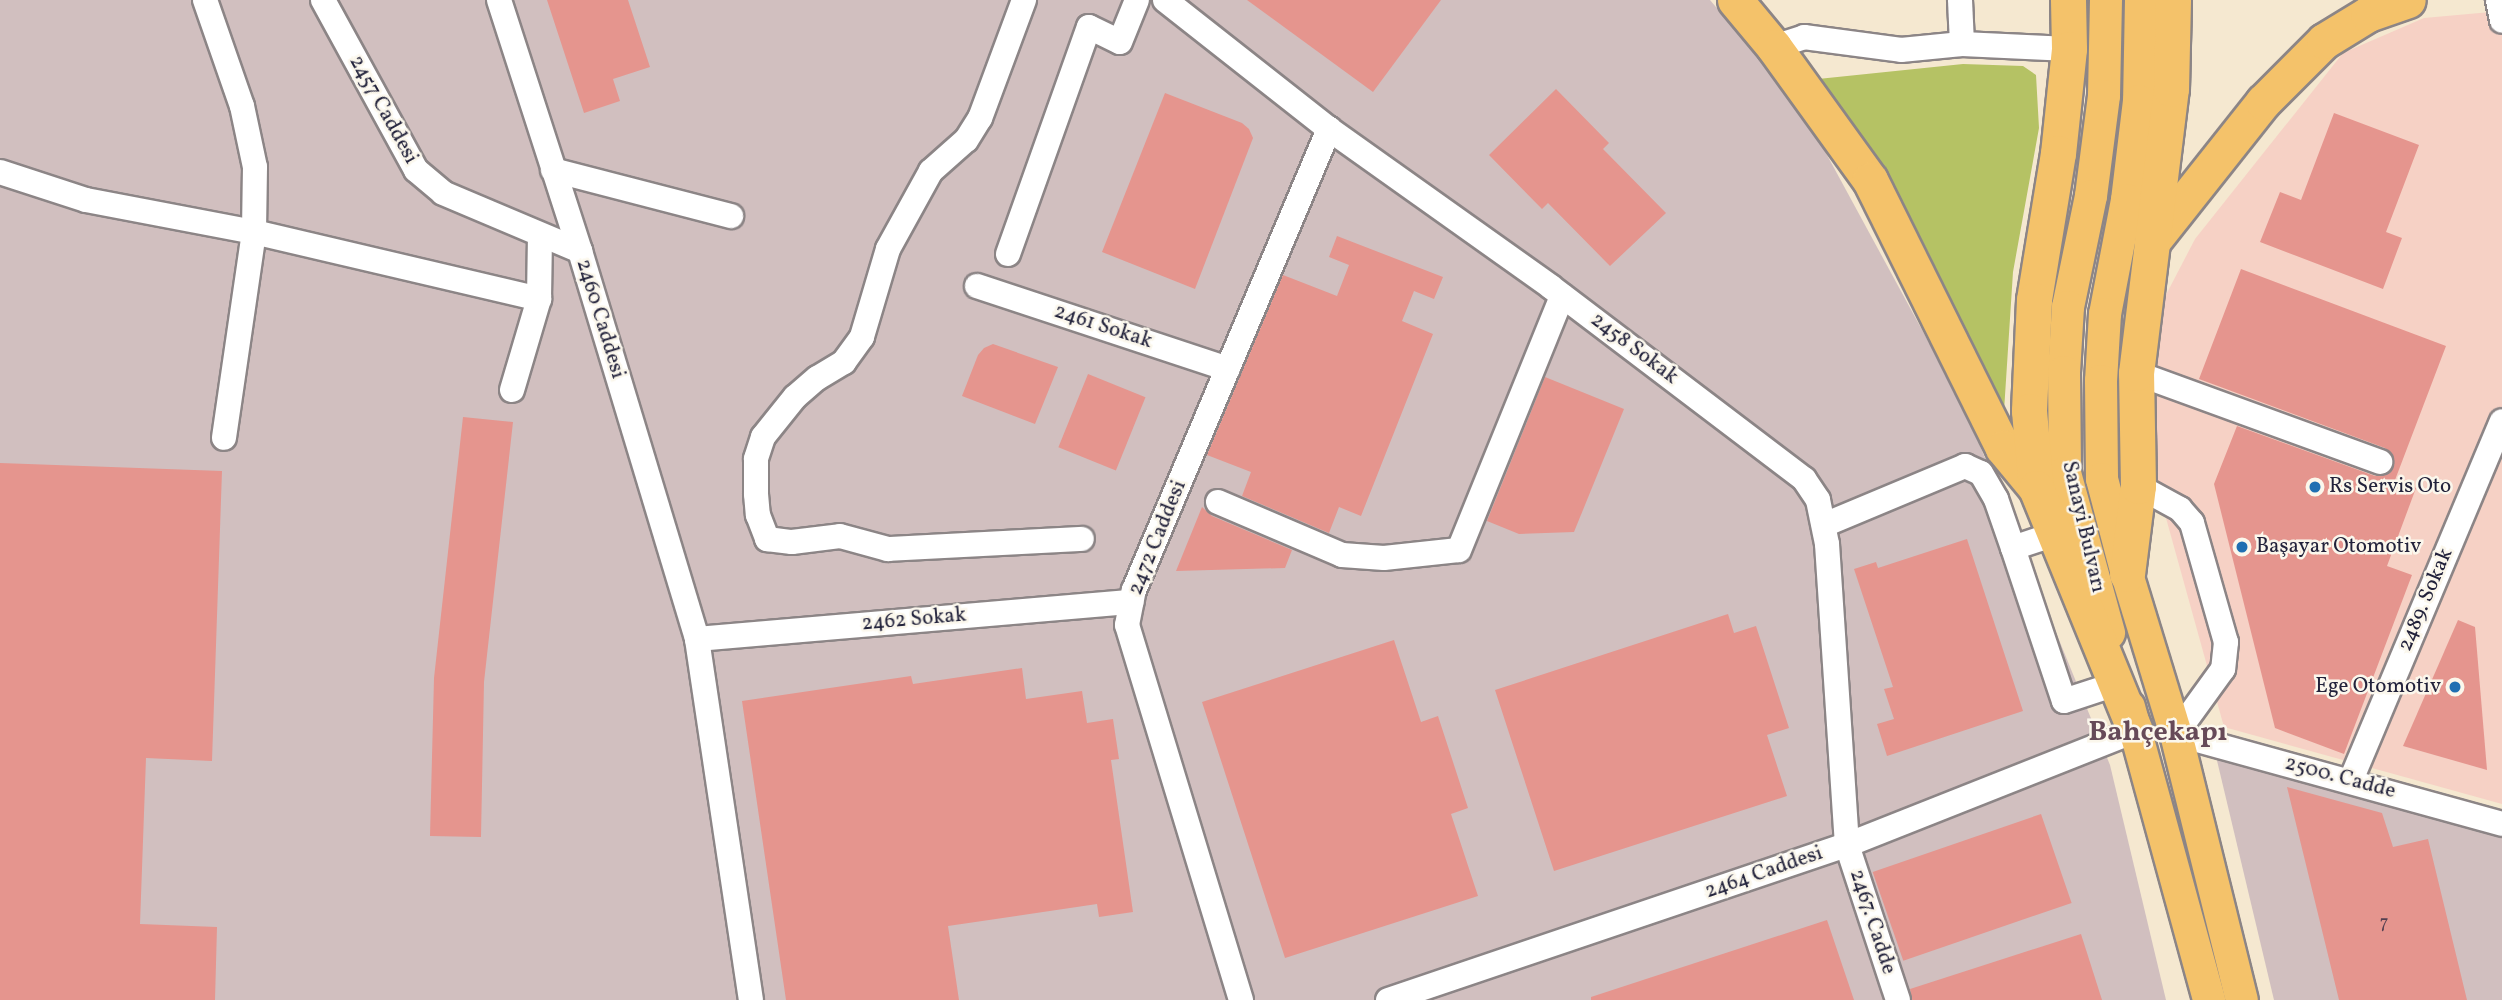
<!DOCTYPE html>
<html>
<head>
<meta charset="utf-8">
<style>
  body { margin:0 }
  #map { position:relative; width:2502px; height:1000px; overflow:hidden; background:#f5e8d0; font-family:Vollkorn,serif }
  div>[style] { position:absolute }
  [style*='--x'] { left:calc(var(--x)*1px); top:calc(var(--y)*1px); width:calc(var(--w)*1px); rotate:calc(var(--a)*1deg) }
  .built>* { inset:0; background:#f6d1c5 }
  .industrial>* { inset:0; background:#d1bfbf }
  .green>* { inset:0; background:#b5c264 }
  .building>* { inset:0; background:#e5958e; transform-origin:0 0 }
  .roads { filter:drop-shadow(2px 0 #8c8586) drop-shadow(-2px 0 #8c8586) drop-shadow(0 2px #8c8586) drop-shadow(0 -2px #8c8586) }
  .minor>* { height:24px; margin:-12px; padding:0 12px; transform-origin:12px; border-radius:12px; background:#fff }
  .major>* { height:32px; margin:-16px; padding:0 16px; transform-origin:16px; border-radius:16px; background:#f4c26a }
  .highway>* { height:35px; margin:-17.5px; padding:0 17.5px; transform-origin:17.5px; border-radius:17.5px; background:#f4c26a }
  .dots>* { width:19px; height:19px; translate:-50% -50%; box-sizing:border-box; border:4px solid #fbf7ec; border-radius:50% }
  span { translate:-50% -50%; white-space:nowrap; text-align:center; line-height:1.15; -webkit-text-stroke:5px #fbf7ec; paint-order:stroke }
  .number-label { font-size:18px; color:#533f50 }
  .number-label span { -webkit-text-stroke-width:0 }
  .street-label { font-size:21px; color:#22223b }
  .poi-label { font-size:21px; color:#22223b }
  .left { translate:0 -50%; text-align:left }
  .right { translate:-100% -50%; text-align:right }
  .district-label { font-size:28px; color:#664a58; font-weight:700 }
</style>
</head>
<body>
<div id="map">
  <div class="built">
    <i style="clip-path:polygon(2502px 11px,2502px 804px,2224px 727px,2156px 482px,2156px 314px,2195px 239px,2343px 53px,2424px 18px)"></i>
  </div>
  <div class="industrial">
    <i style="clip-path:polygon(0 0,1710px 0,1802px 109px,1965px 409px,2110px 765px,2166px 1000px,0 1000px)"></i>
    <i style="clip-path:polygon(2214px 748px,2502px 834px,2502px 1000px,2274px 1000px)"></i>
  </div>
  <div class="green">
    <i style="clip-path:polygon(1963px 64px,2023px 66px,2036px 75px,2039px 128px,2013px 272px,2004px 411px,1925px 246px,1875px 153px,1818px 79px)"></i>
  </div>
  <div class="building">
    <i style="clip-path:polygon(547px 0,628px 0,650px 67px,613px 79px,620px 101px,584px 113px)"></i>
    <i style="clip-path:polygon(1247px 0,1441px 0,1373px 92px)"></i>
    <i style="clip-path:polygon(1556px 89px,1609px 143px,1603px 149px,1666px 213px,1610px 266px,1548px 203px,1542px 209px,1489px 155px)"></i>
    <i style="clip-path:polygon(1165px 93px,1242px 123px,1249px 129px,1253px 138px,1195px 289px,1102px 252px)"></i>
    <i style="clip-path:polygon(2334px 113px,2419px 145px,2386px 232px,2402px 238px,2383px 289px,2260px 242px,2280px 192px,2301px 200px)"></i>
    <i style="clip-path:polygon(1337px 236px,1443px 277px,1434px 299px,1414px 291px,1402px 321px,1433px 334px,1361px 516px,1339px 507px,1329px 533px,1242px 496px,1251px 472px,1207px 455px,1283px 275px,1337px 296px,1349px 265px,1329px 257px)"></i>
    <i style="clip-path:polygon(2241px 269px,2446px 346px,2395px 480px,2416px 488px,2387px 566px,2412px 575px,2344px 754px,2275px 728px,2214px 484px,2237px 426px,2375px 476px,2390px 473px,2394px 459px,2385px 448px,2199px 379px)"></i>
    <i style="clip-path:polygon(993px 344px,1058px 367px,1035px 424px,962px 396px,978px 355px,984px 348px)"></i>
    <i style="left:1088px;top:374px;width:62px;height:79px;rotate:22deg"></i>
    <i style="clip-path:polygon(1545px 377px,1624px 409px,1574px 532px,1519px 534px,1487px 521px)"></i>
    <i style="clip-path:polygon(463px 417px,513px 422px,484px 682px,481px 837px,430px 836px,434px 678px)"></i>
    <i style="clip-path:polygon(0 463px,222px 471px,212px 761px,146px 758px,140px 924px,217px 927px,215px 1000px,0 1000px)"></i>
    <i style="clip-path:polygon(1202px 507px,1212px 516px,1292px 550px,1285px 568px,1176px 571px)"></i>
    <i style="clip-path:polygon(1967px 539px,2023px 711px,1887px 756px,1877px 724px,1894px 719px,1884px 689px,1893px 687px,1854px 569px,1876px 562px,1878px 568px)"></i>
    <i style="clip-path:polygon(1728px 614px,1734px 633px,1756px 626px,1789px 728px,1767px 735px,1787px 796px,1554px 871px,1495px 690px)"></i>
    <i style="clip-path:polygon(2458px 620px,2475px 627px,2487px 770px,2403px 746px)"></i>
    <i style="clip-path:polygon(1394px 640px,1421px 722px,1438px 716px,1468px 808px,1451px 814px,1478px 896px,1285px 958px,1202px 702px)"></i>
    <i style="clip-path:polygon(1022px 668px,1026px 699px,1082px 691px,1087px 723px,1113px 719px,1119px 759px,1111px 760px,1133px 912px,1099px 917px,1097px 904px,948px 926px,959px 1000px,786px 1000px,742px 701px,911px 676px,913px 684px)"></i>
    <i style="clip-path:polygon(2287px 787px,2382px 813px,2393px 847px,2428px 839px,2467px 1000px,2339px 1000px)"></i>
    <i style="left:2041px;top:814px;width:94px;height:178px;rotate:71deg"></i>
    <i style="clip-path:polygon(1827px 920px,1854px 1000px,1591px 1000px,1591px 997px)"></i>
    <i style="clip-path:polygon(2081px 934px,2102px 1000px,1912px 1000px,1910px 989px)"></i>
  </div>
  <div class="roads">
    <div class="minor">
      <i style="--x:205;--y:0;--w:112;--a:70.8"></i>
      <i style="--x:242;--y:106;--w:62;--a:78"></i>
      <i style="--x:255;--y:167;--w:65;--a:90.9"></i>
      <i style="--x:254;--y:232;--w:208;--a:98.3"></i>
      <i style="--x:323;--y:0;--w:194;--a:61.3"></i>
      <i style="--x:416;--y:170;--w:35;--a:40"></i>
      <i style="--x:443;--y:193;--w:149;--a:22.9"></i>
      <i style="--x:499;--y:0;--w:264;--a:72.1"></i>
      <i style="--x:580;--y:251;--w:405;--a:73.2"></i>
      <i style="--x:697;--y:639;--w:365;--a:81.5"></i>
      <i style="--x:1024;--y:0;--w:126;--a:110.4"></i>
      <i style="--x:980;--y:118;--w:26;--a:122"></i>
      <i style="--x:966;--y:140;--w:47;--a:138.5"></i>
      <i style="--x:931;--y:171;--w:89;--a:118.9"></i>
      <i style="--x:888;--y:249;--w:92;--a:106.5"></i>
      <i style="--x:862;--y:337;--w:31;--a:126"></i>
      <i style="--x:844;--y:362;--w:31;--a:149"></i>
      <i style="--x:817;--y:378;--w:29;--a:139"></i>
      <i style="--x:795;--y:397;--w:51;--a:128.7"></i>
      <i style="--x:763;--y:437;--w:23;--a:108"></i>
      <i style="--x:756;--y:459;--w:35;--a:90"></i>
      <i style="--x:756;--y:494;--w:21;--a:85"></i>
      <i style="--x:758;--y:515;--w:26;--a:69"></i>
      <i style="--x:767;--y:539;--w:25;--a:7"></i>
      <i style="--x:792;--y:542;--w:48;--a:-7.1"></i>
      <i style="--x:840;--y:536;--w:50;--a:15.2"></i>
      <i style="--x:888;--y:549;--w:194;--a:-3"></i>
      <i style="--x:1165;--y:0;--w:209;--a:38.2"></i>
      <i style="--x:1329;--y:129;--w:272;--a:35.4"></i>
      <i style="--x:1551;--y:287;--w:318;--a:37.2"></i>
      <i style="--x:1804;--y:479;--w:25;--a:56"></i>
      <i style="--x:1818;--y:500;--w:45;--a:78.4"></i>
      <i style="--x:1827;--y:544;--w:302;--a:86.2"></i>
      <i style="--x:1847;--y:845;--w:163;--a:71.8"></i>
      <i style="--x:1960;--y:0;--w:44;--a:87.4"></i>
      <i style="--x:2498;--y:0;--w:21;--a:79"></i>
      <i style="--x:1774;--y:47;--w:32;--a:-18"></i>
      <i style="--x:1804;--y:37;--w:98;--a:7.6"></i>
      <i style="--x:1901;--y:50;--w:61;--a:-5.6"></i>
      <i style="--x:1962;--y:44;--w:107;--a:2.7"></i>
      <i style="--x:553;--y:170;--w:184;--a:14.5"></i>
      <i style="--x:0;--y:172;--w:90;--a:18"></i>
      <i style="--x:86;--y:200;--w:171;--a:10.8"></i>
      <i style="--x:254;--y:232;--w:293;--a:13.2"></i>
      <i style="--x:1008;--y:254;--w:241;--a:-70.4"></i>
      <i style="--x:1089;--y:27;--w:34;--a:26"></i>
      <i style="--x:1120;--y:42;--w:45;--a:-68"></i>
      <i style="--x:977;--y:286;--w:264;--a:18.3"></i>
      <i style="--x:2136;--y:373;--w:260;--a:20"></i>
      <i style="--x:512;--y:390;--w:95;--a:-73.5"></i>
      <i style="--x:539;--y:299;--w:64;--a:-89.1"></i>
      <i style="--x:2138;--y:486;--w:48;--a:28.7"></i>
      <i style="--x:2180;--y:509;--w:18;--a:49"></i>
      <i style="--x:2192;--y:523;--w:124;--a:74.1"></i>
      <i style="--x:2226;--y:642;--w:27;--a:96"></i>
      <i style="--x:2223;--y:669;--w:80;--a:125.9"></i>
      <i style="--x:2176;--y:734;--w:338;--a:15.4"></i>
      <i style="--x:1218;--y:502;--w:135;--a:23.1"></i>
      <i style="--x:1342;--y:555;--w:42;--a:4.1"></i>
      <i style="--x:1384;--y:558;--w:75;--a:-6.1"></i>
      <i style="--x:1459;--y:550;--w:274;--a:-67.9"></i>
      <i style="--x:1824;--y:525;--w:153;--a:-22.7"></i>
      <i style="--x:1965;--y:466;--w:17;--a:24"></i>
      <i style="--x:1981;--y:473;--w:30;--a:60"></i>
      <i style="--x:1996;--y:499;--w:52;--a:70.9"></i>
      <i style="--x:2055;--y:534;--w:44;--a:161.6"></i>
      <i style="--x:2013;--y:548;--w:161;--a:71.6"></i>
      <i style="--x:2064;--y:701;--w:55;--a:-18.1"></i>
      <i style="--x:697;--y:639;--w:436;--a:-4.9"></i>
      <i style="--x:2351;--y:780;--w:389;--a:-67.2"></i>
      <i style="--x:1241;--y:1000;--w:392;--a:-106.9"></i>
      <i style="--x:1127;--y:625;--w:36;--a:-79"></i>
      <i style="--x:1134;--y:590;--w:501;--a:-67.07"></i>
      <i style="--x:1388;--y:1000;--w:484;--a:-18.7"></i>
      <i style="--x:1847;--y:845;--w:310;--a:-21.6"></i>
    </div>
    <div class="major">
      <i style="--x:2106;--y:0;--w:96;--a:91.2"></i>
      <i style="--x:2104;--y:96;--w:101;--a:97.4"></i>
      <i style="--x:2091;--y:196;--w:113;--a:101.7"></i>
      <i style="--x:2068;--y:307;--w:65;--a:93.5"></i>
      <i style="--x:2064;--y:372;--w:101;--a:89.4"></i>
      <i style="--x:2065;--y:473;--w:166;--a:74.6"></i>
      <i style="--x:2141;--y:0;--w:101;--a:91.1"></i>
      <i style="--x:2139;--y:101;--w:100;--a:96.9"></i>
      <i style="--x:2127;--y:200;--w:116;--a:100.9"></i>
      <i style="--x:2105;--y:314;--w:67;--a:93.4"></i>
      <i style="--x:2101;--y:381;--w:98;--a:89.4"></i>
      <i style="--x:2102;--y:479;--w:98;--a:75.3"></i>
      <i style="--x:2127;--y:574;--w:167;--a:73"></i>
      <i style="--x:2176;--y:734;--w:274;--a:76.1"></i>
      <i style="--x:2129;--y:707;--w:304;--a:74.7"></i>
    </div>
    <div class="highway">
      <i style="--x:1735;--y:0;--w:61;--a:50.3"></i>
      <i style="--x:1774;--y:47;--w:164;--a:54.2"></i>
      <i style="--x:1870;--y:180;--w:299;--a:63.6"></i>
      <i style="--x:2003;--y:448;--w:52;--a:50.5"></i>
      <i style="--x:2068;--y:0;--w:49;--a:88.8"></i>
      <i style="--x:2069;--y:49;--w:105;--a:96"></i>
      <i style="--x:2058;--y:153;--w:149;--a:99.3"></i>
      <i style="--x:2034;--y:300;--w:111;--a:92.6"></i>
      <i style="--x:2029;--y:411;--w:77;--a:84.8"></i>
      <i style="--x:2036;--y:488;--w:262;--a:67.8"></i>
      <i style="--x:2152;--y:242;--w:179;--a:-51.6"></i>
      <i style="--x:2263;--y:102;--w:86;--a:-45"></i>
      <i style="--x:2324;--y:41;--w:52;--a:-31.5"></i>
      <i style="--x:2368;--y:14;--w:42;--a:-19.3"></i>
      <i style="--x:2127;--y:574;--w:89;--a:-82.9"></i>
      <i style="--x:2138;--y:486;--w:113;--a:-91"></i>
      <i style="--x:2136;--y:373;--w:286;--a:-83"></i>
      <i style="--x:2171;--y:89;--w:89;--a:-88.7"></i>
    </div>
  </div>
  <div class="dots">
    <i style="left:2315px;top:487px;background:#1f6fb2"></i>
    <i style="left:2242px;top:547px;background:#1f6fb2"></i>
    <i style="left:2455px;top:687px;background:#1f6fb2"></i>
  </div>
  <div class="number-label">
    <span style="left:2384px;top:924px">7</span>
  </div>
  <div class="street-label">
    <span style="left:383px;top:110px;rotate:61deg">2457 Caddesi</span>
    <span style="left:600px;top:319px;rotate:73deg">2460 Caddesi</span>
    <span style="left:1103px;top:327px;rotate:18deg">2461 Sokak</span>
    <span style="left:1634px;top:349px;rotate:37deg">2458 Sokak</span>
    <span style="left:2083px;top:527px;rotate:77deg">Sanayi Bulvarı</span>
    <span style="left:1158px;top:538px;rotate:-68deg">2472 Caddesi</span>
    <span style="left:2426px;top:600px;rotate:-67deg">2489. Sokak</span>
    <span style="left:914px;top:620px;rotate:-5deg">2462 Sokak</span>
    <span style="left:2340px;top:778px;rotate:15deg">2500. Cadde</span>
    <span style="left:1764px;top:873px;rotate:-19deg">2464 Caddesi</span>
    <span style="left:1872px;top:922px;rotate:72deg">2467. Cadde</span>
  </div>
  <div class="poi-label">
    <span class="left" style="left:2329px;top:487px">Rs Servis Oto</span>
    <span class="left" style="left:2256px;top:547px">Başayar Otomotiv</span>
    <span class="right" style="left:2441px;top:687px">Ege Otomotiv</span>
  </div>
  <div class="district-label">
    <span style="left:2158px;top:733px">Bahçekapı</span>
  </div>
</div>
</body>
</html>
